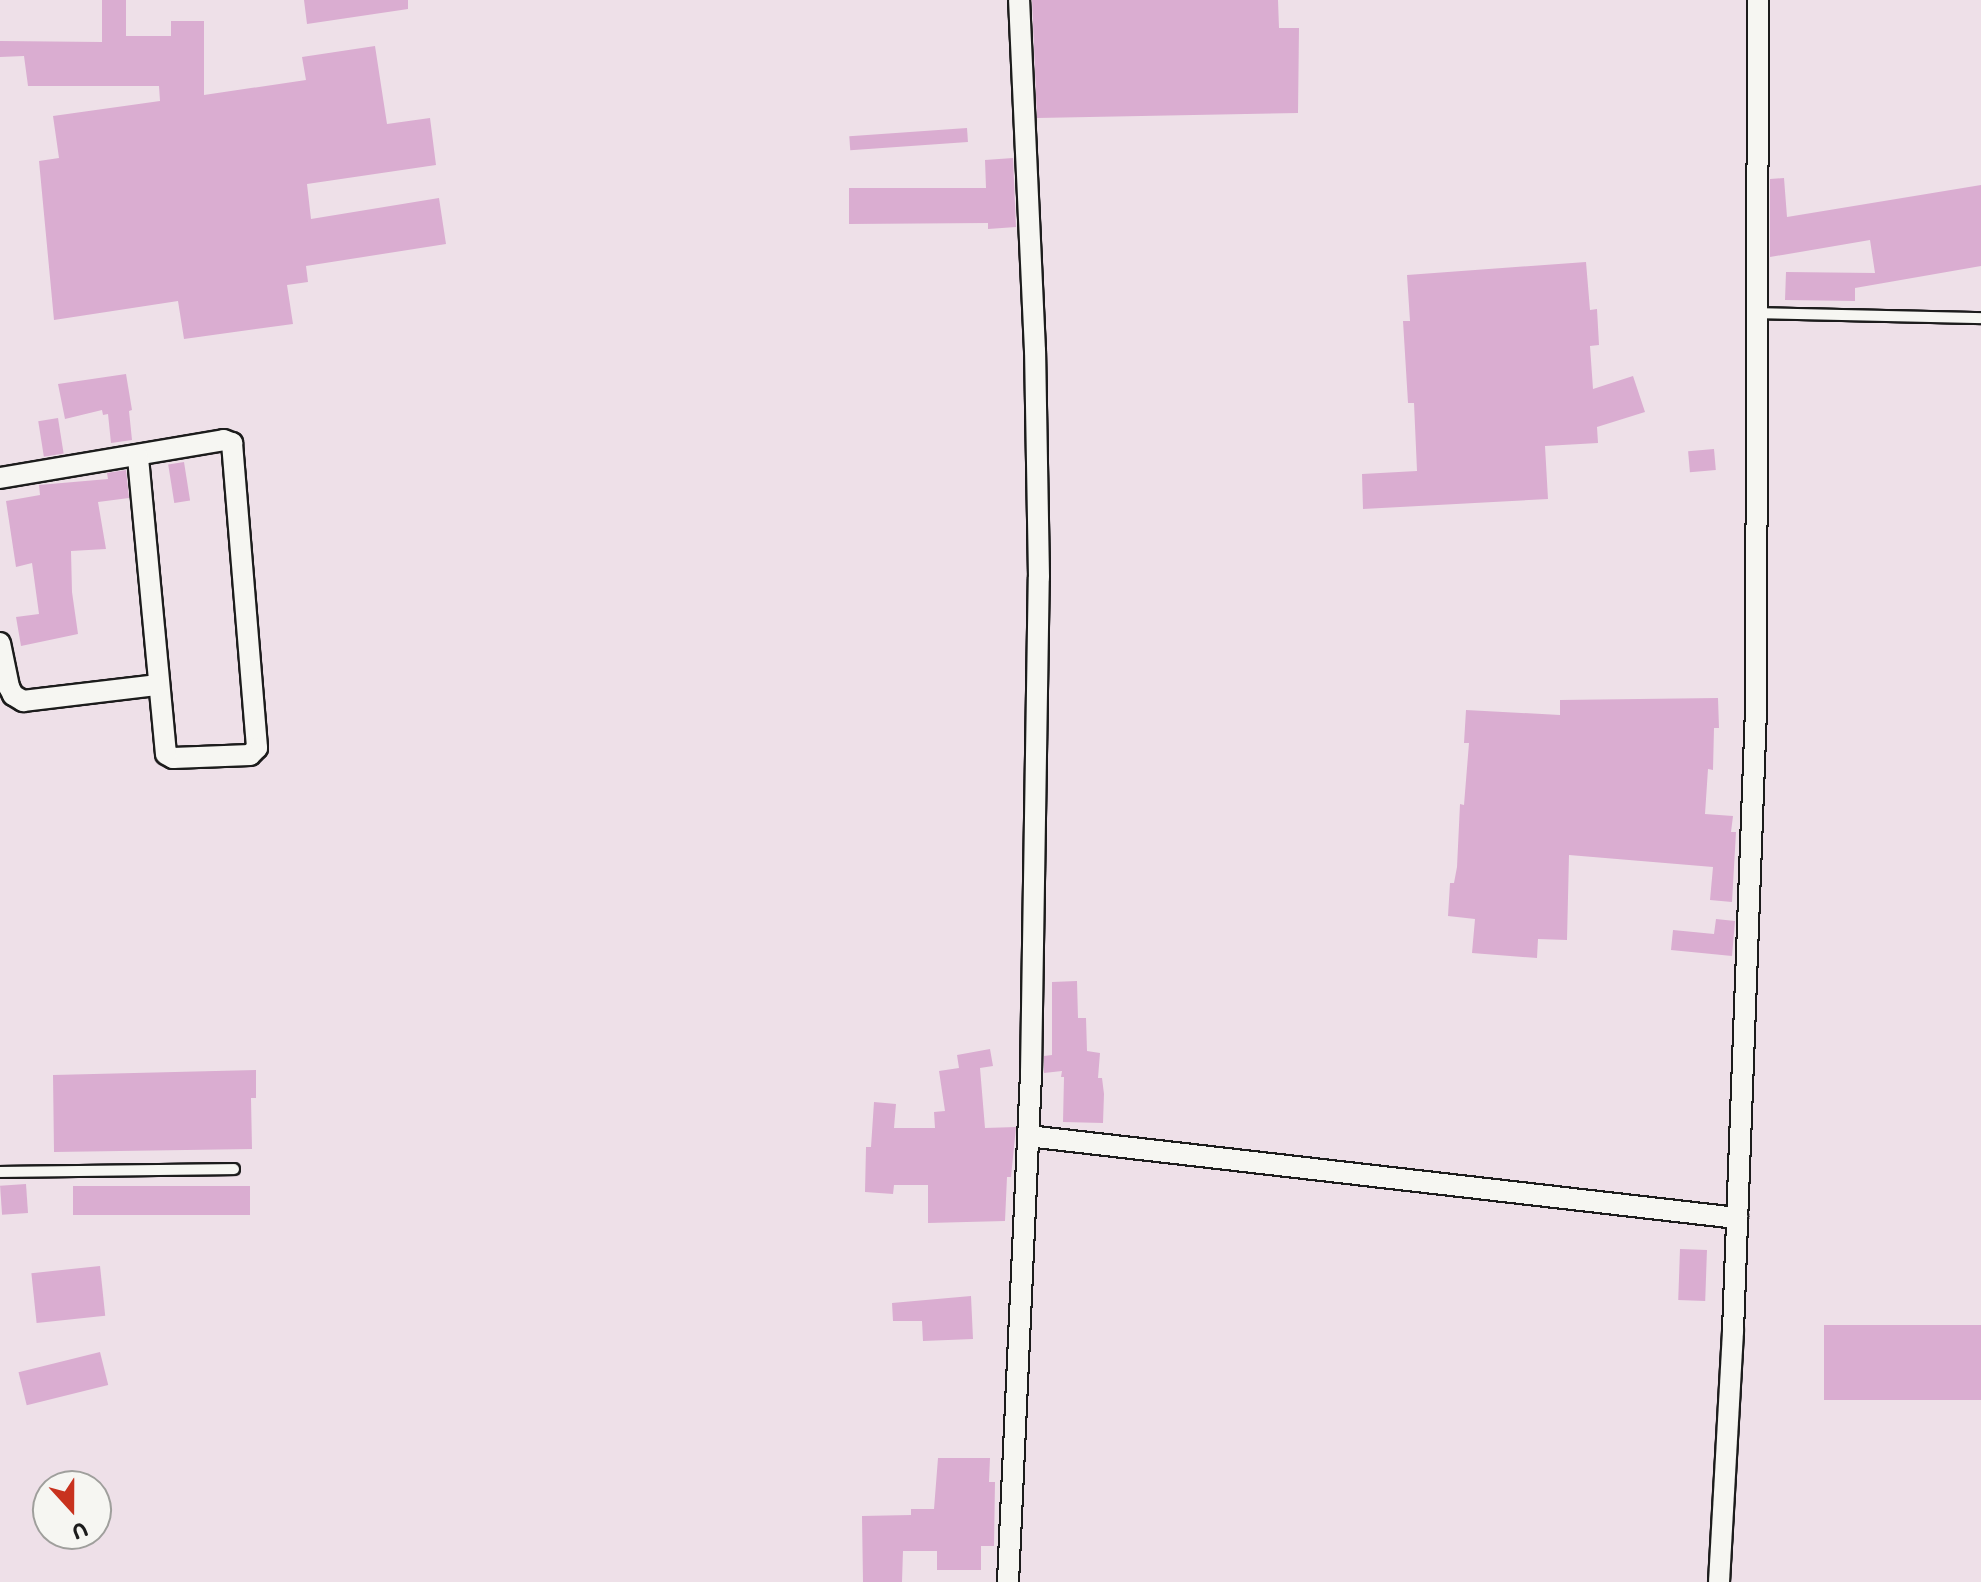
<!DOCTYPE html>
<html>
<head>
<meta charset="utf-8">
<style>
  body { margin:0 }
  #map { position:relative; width:1981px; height:1582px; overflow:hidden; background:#eee0e8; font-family:Itim,sans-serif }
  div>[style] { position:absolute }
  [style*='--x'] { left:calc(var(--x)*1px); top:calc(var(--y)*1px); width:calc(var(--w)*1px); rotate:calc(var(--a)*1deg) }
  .building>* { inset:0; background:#daadd1; transform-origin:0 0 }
  .roads { filter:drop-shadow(2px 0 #1c1c1c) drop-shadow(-2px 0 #1c1c1c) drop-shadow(0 2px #1c1c1c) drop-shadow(0 -2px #1c1c1c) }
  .lane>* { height:10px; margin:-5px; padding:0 5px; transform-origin:5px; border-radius:5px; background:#f6f6f2 }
  .street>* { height:20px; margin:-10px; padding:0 10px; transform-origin:10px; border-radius:10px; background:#f6f6f2 }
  span { translate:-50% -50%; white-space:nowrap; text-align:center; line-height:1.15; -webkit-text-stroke:7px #f6f6f2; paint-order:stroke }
  .north { position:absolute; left:32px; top:1470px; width:80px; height:80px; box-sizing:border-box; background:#f6f6f2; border:2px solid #9f9f9c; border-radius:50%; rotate:159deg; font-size:22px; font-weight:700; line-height:32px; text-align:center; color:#1c1c1c }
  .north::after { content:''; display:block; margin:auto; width:28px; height:36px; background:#c8321e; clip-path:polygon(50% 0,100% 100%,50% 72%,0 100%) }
</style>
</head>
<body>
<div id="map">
  <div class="building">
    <i style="clip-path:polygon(102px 0,126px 0,126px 36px,171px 36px,171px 21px,204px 21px,204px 95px,306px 80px,302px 57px,375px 46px,387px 124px,430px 118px,436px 165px,307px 184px,311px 219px,439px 198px,446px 244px,306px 266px,308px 282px,287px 285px,293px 324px,184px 339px,178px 301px,54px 320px,39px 161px,59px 158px,53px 116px,160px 101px,159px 86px,28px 86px,24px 56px,0 57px,0 41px,102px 42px)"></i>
    <i style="clip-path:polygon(304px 0,408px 0,408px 9px,307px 24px)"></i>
    <i style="clip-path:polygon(1032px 0,1278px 0,1279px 28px,1299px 28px,1298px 113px,1037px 118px)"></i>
    <i style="left:967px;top:128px;width:14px;height:118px;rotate:86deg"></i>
    <i style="clip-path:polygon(1013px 158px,1016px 227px,988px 229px,988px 223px,849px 224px,849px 188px,986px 188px,985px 160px)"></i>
    <i style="clip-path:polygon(1784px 178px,1787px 217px,1981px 185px,1981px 266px,1855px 288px,1855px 301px,1785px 300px,1786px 272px,1875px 273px,1870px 240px,1770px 257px,1770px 179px)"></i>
    <i style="clip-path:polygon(1586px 262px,1590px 310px,1597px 309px,1599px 345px,1590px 346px,1593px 389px,1633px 376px,1645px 412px,1597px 427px,1598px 443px,1545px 446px,1548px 499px,1363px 509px,1362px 474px,1417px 471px,1414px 403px,1408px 403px,1403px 321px,1410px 321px,1407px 275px)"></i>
    <i style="clip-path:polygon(126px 374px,132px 410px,129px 411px,132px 440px,111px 443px,108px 414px,103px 415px,102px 410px,65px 419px,58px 384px)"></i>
    <i style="left:58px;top:418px;width:36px;height:20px;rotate:81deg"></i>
    <i style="left:1714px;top:449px;width:21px;height:26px;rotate:85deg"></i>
    <i style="left:184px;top:462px;width:39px;height:16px;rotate:81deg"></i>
    <i style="clip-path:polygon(126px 470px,129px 498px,98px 502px,106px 549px,71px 551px,72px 592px,78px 634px,21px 646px,16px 617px,39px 614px,32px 563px,16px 567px,6px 501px,40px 495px,39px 485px,108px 479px,107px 473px)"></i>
    <i style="clip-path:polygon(1718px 698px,1719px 728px,1714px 728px,1713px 770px,1708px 769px,1705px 814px,1733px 816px,1731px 832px,1736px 832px,1732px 902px,1710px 900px,1713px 867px,1569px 855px,1567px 940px,1538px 939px,1537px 958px,1472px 953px,1475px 919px,1448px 916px,1450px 883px,1454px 883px,1457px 867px,1460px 804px,1464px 805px,1469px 743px,1464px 743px,1466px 710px,1560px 715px,1560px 700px)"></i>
    <i style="clip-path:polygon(1716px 919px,1735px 921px,1732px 956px,1671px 950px,1673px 930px,1714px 934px)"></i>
    <i style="clip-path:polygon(1077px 981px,1078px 1018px,1086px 1018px,1087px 1051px,1100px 1053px,1098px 1078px,1102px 1078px,1104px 1094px,1103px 1123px,1063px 1122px,1064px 1077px,1061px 1077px,1062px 1071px,1044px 1073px,1044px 1056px,1052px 1055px,1052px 982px)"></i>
    <i style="clip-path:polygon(990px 1049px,993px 1066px,980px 1068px,985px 1128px,1016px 1127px,1011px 1177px,1007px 1177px,1005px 1221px,928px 1223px,928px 1185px,894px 1185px,893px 1194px,865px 1192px,866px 1147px,871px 1147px,874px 1102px,896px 1104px,894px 1128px,935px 1128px,934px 1112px,945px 1111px,939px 1071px,959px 1068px,957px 1055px)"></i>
    <i style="clip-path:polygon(256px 1070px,256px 1098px,251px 1098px,252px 1149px,54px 1152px,53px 1075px)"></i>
    <i style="left:26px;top:1184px;width:29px;height:26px;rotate:86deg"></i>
    <i style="left:73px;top:1186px;width:177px;height:29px"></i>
    <i style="left:1680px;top:1249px;width:27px;height:51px;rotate:2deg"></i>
    <i style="left:100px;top:1266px;width:50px;height:69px;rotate:84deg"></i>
    <i style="clip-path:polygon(971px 1296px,973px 1339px,923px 1341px,922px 1321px,893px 1321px,892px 1303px)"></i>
    <i style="left:1981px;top:1325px;width:75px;height:157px;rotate:90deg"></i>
    <i style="left:100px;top:1352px;width:34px;height:84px;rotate:76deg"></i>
    <i style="clip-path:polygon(938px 1458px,990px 1458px,989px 1482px,995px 1482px,994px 1546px,981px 1546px,981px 1570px,937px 1570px,937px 1551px,903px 1551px,902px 1582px,863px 1582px,862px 1516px,911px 1515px,911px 1509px,934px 1509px)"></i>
  </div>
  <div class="roads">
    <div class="lane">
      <i style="--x:1758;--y:313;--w:223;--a:1.3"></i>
      <i style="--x:0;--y:1172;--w:234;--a:-0.7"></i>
    </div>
    <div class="street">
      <i style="--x:0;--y:478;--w:227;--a:-9.6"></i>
      <i style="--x:224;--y:440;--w:9;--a:21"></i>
      <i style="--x:232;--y:443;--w:306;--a:85.3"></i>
      <i style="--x:257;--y:748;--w:10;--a:135"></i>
      <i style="--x:250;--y:755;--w:77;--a:177.8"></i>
      <i style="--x:173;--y:758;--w:8;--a:-150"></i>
      <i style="--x:166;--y:754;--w:299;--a:-95.4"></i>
      <i style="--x:0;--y:643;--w:45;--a:78.4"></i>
      <i style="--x:9;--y:687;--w:9;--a:63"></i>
      <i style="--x:13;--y:695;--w:12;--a:31"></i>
      <i style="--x:23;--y:701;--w:136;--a:-6.8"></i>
      <i style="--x:1028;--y:1136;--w:714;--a:6.6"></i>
      <i style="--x:1008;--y:1582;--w:510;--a:-87.41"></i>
      <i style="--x:1031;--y:1073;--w:496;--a:-89.1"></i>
      <i style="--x:1039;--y:577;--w:226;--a:-91"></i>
      <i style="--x:1035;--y:351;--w:351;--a:-92.6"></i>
      <i style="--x:1719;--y:1582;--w:251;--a:-86.8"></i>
      <i style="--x:1733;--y:1331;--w:621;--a:-87.88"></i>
      <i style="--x:1756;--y:710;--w:710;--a:-89.84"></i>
    </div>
  </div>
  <div class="north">U</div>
</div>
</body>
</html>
